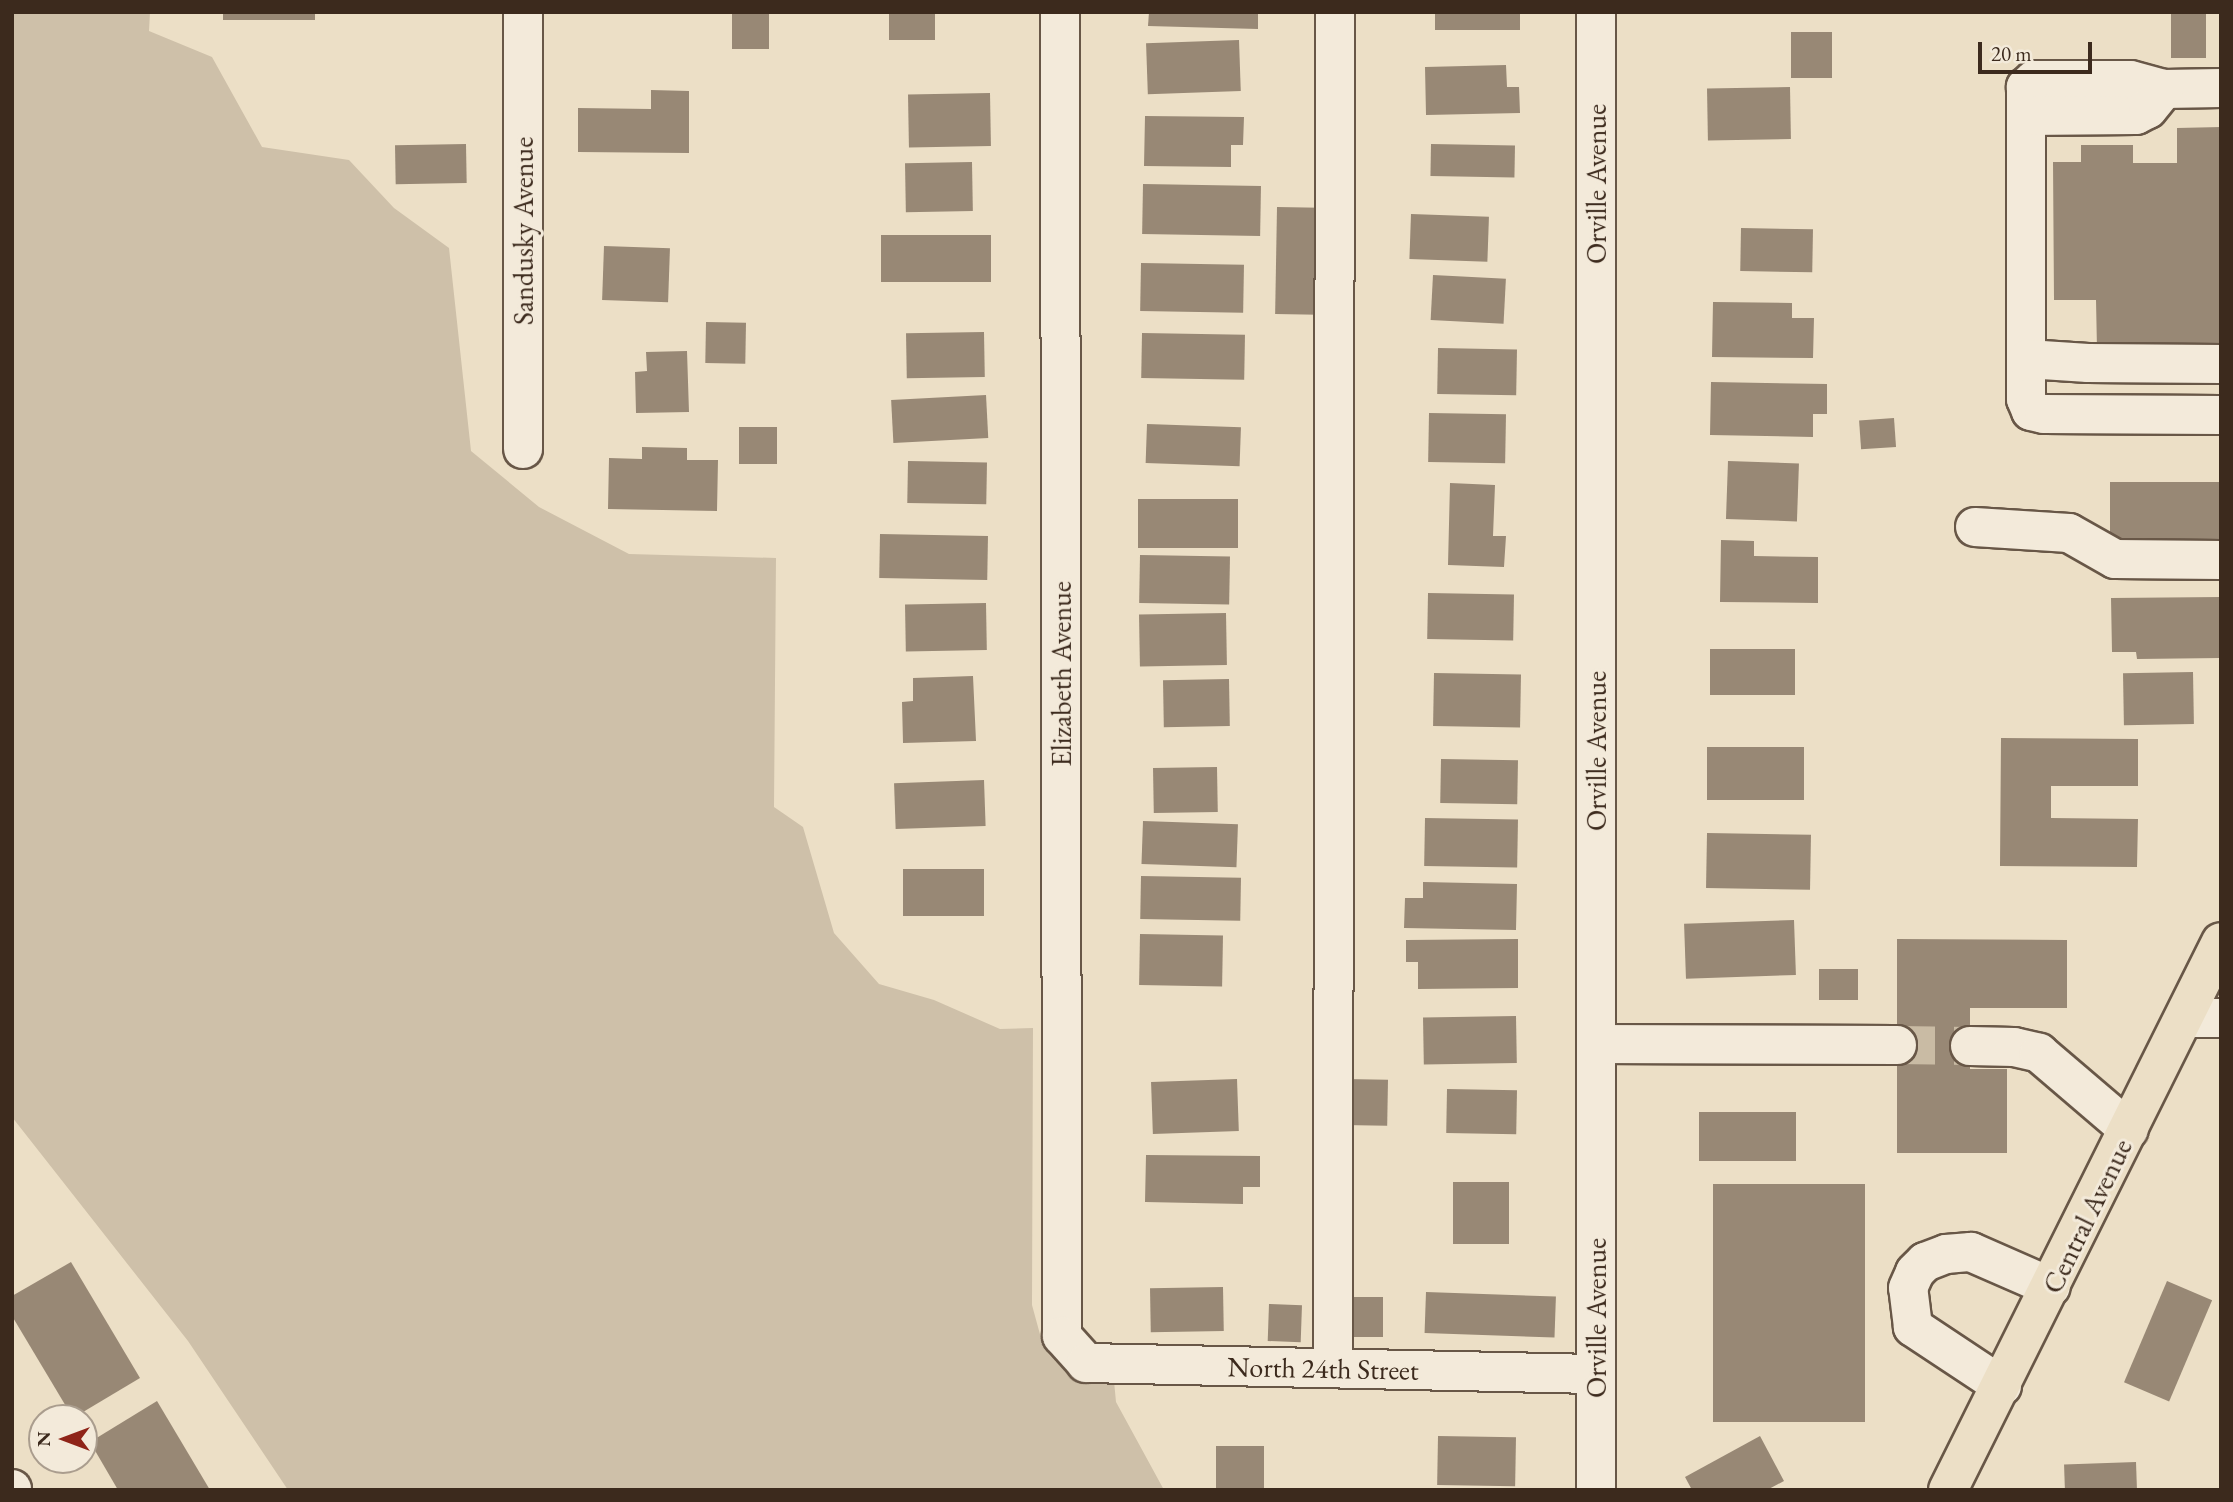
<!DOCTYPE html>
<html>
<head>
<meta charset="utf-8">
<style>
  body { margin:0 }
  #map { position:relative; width:2233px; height:1502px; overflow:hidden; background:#ecdfc6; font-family:"EB Garamond",serif }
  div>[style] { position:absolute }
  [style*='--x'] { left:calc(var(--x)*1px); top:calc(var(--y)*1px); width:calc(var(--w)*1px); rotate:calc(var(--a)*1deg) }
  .green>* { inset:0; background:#cec0a9 }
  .building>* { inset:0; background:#988875; transform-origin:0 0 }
  .minor-tunnel>* { height:38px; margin-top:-19px; transform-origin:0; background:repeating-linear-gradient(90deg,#c9bba4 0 38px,transparent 0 57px) }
  .roads { filter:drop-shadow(2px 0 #685747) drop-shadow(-2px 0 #685747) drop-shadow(0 2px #685747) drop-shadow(0 -2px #685747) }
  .minor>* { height:38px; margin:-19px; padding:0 19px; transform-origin:19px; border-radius:19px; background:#f3eada }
  .major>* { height:38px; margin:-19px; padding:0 19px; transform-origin:19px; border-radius:19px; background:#ecdfc6 }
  span { translate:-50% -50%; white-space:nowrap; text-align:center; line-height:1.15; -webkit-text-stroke:6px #f3eada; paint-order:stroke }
  .street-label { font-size:28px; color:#3c2a1d }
  .frame { position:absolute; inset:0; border:14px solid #3c2a1d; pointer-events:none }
  .north { position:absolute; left:28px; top:1404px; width:70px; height:70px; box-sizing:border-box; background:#f3eada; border:2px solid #aa9d8e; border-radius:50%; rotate:270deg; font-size:19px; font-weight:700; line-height:28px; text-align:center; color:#3c2a1d }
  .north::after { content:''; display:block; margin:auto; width:24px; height:32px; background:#8f2418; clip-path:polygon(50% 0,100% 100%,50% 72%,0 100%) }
  .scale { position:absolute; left:1978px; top:42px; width:114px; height:32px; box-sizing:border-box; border:4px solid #3c2a1d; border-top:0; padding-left:9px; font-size:21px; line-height:24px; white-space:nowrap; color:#3c2a1d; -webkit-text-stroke:5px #f3eada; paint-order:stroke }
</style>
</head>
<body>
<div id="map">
  <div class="green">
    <i style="clip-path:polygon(12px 12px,150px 12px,149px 31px,212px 57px,262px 147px,349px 160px,394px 208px,449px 248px,471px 451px,539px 507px,629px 554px,776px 558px,774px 807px,803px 827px,834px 933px,879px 984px,934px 1000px,1000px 1029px,1033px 1028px,1032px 1305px,1044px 1349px,1066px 1373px,1114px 1381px,1116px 1402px,1164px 1490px,288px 1490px,188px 1341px,12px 1117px)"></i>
  </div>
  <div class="building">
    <i style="left:223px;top:12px;width:92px;height:8px"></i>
    <i style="left:732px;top:12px;width:37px;height:37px"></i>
    <i style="left:889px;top:12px;width:46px;height:28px"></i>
    <i style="clip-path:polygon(1149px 12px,1258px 12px,1258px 29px,1148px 26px)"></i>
    <i style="left:1435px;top:12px;width:85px;height:18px"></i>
    <i style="left:2171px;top:12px;width:35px;height:46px"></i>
    <i style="left:1791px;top:32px;width:41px;height:46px"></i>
    <i style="left:1239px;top:40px;width:51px;height:93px;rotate:88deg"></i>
    <i style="clip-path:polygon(1506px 65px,1507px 87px,1519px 87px,1520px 113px,1426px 115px,1425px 67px)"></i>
    <i style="left:1790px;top:87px;width:52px;height:83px;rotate:89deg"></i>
    <i style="clip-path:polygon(651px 90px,689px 91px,689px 153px,578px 152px,578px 108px,651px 109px)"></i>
    <i style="left:990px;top:93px;width:53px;height:82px;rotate:89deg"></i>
    <i style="clip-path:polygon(1145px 116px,1244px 117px,1243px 145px,1231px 145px,1231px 167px,1144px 166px)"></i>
    <i style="clip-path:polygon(2221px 127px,2221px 350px,2097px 350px,2096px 300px,2054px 300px,2053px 162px,2081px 162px,2081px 145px,2133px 145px,2133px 163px,2177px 163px,2177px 128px)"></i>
    <i style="left:466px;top:144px;width:39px;height:71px;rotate:89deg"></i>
    <i style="left:1431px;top:144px;width:84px;height:32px;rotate:1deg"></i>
    <i style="left:972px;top:162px;width:49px;height:67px;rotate:89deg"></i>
    <i style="left:1143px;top:184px;width:118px;height:50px;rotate:1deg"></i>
    <i style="left:1277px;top:207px;width:43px;height:107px;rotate:1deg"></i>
    <i style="left:1411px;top:214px;width:78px;height:45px;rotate:2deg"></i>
    <i style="left:1741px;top:228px;width:72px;height:43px;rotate:1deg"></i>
    <i style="left:991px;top:235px;width:47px;height:110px;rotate:90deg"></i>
    <i style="left:604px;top:246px;width:66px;height:54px;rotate:2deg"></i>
    <i style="left:1141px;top:263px;width:103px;height:48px;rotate:1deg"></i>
    <i style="left:1433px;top:275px;width:73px;height:45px;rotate:3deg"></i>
    <i style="clip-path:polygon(1713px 302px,1792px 303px,1792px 318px,1814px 318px,1813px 358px,1712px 357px)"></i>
    <i style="left:706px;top:322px;width:40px;height:41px;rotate:1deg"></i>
    <i style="left:984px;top:332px;width:45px;height:78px;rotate:89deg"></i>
    <i style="left:1142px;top:333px;width:103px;height:45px;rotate:1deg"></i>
    <i style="left:1438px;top:348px;width:79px;height:46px;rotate:1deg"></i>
    <i style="clip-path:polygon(687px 351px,689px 412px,636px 413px,635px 372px,647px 371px,646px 352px)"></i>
    <i style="clip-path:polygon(1711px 382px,1827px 384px,1827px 414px,1813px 414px,1813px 437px,1710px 435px)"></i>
    <i style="left:986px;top:395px;width:43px;height:95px;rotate:87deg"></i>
    <i style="left:1429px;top:413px;width:77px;height:49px;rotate:1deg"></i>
    <i style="left:1894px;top:418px;width:29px;height:35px;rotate:86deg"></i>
    <i style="left:1147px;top:424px;width:94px;height:39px;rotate:2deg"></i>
    <i style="left:739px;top:427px;width:38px;height:37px"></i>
    <i style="clip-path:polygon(642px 447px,687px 448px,687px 460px,718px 460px,717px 511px,608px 509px,609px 458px,642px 459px)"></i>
    <i style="left:908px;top:461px;width:79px;height:42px;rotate:1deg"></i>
    <i style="left:1728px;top:461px;width:71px;height:58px;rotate:2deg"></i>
    <i style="left:2221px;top:482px;width:63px;height:111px;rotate:90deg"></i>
    <i style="clip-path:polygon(1450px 483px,1495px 485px,1493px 536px,1506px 536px,1504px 567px,1448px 565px)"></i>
    <i style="left:1238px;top:499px;width:49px;height:100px;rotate:90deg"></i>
    <i style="left:880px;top:534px;width:108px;height:44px;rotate:1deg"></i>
    <i style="clip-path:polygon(1721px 540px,1754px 541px,1754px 556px,1818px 557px,1818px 603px,1720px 602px)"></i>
    <i style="left:1140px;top:555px;width:90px;height:48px;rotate:1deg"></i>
    <i style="left:1428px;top:593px;width:86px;height:46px;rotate:1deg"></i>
    <i style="clip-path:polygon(2221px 597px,2221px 658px,2137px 659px,2136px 652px,2112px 652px,2111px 598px)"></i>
    <i style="left:986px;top:603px;width:47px;height:81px;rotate:89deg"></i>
    <i style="left:1226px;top:613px;width:52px;height:87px;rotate:89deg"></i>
    <i style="left:1710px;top:649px;width:85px;height:46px"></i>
    <i style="left:2193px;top:672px;width:52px;height:70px;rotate:89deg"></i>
    <i style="left:1434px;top:673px;width:87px;height:53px;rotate:1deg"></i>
    <i style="clip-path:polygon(973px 676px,976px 741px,903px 743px,902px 702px,913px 701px,913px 678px)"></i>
    <i style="left:1229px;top:679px;width:47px;height:66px;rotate:89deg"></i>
    <i style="clip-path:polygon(2001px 738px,2138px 739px,2138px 786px,2051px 786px,2051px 818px,2138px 819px,2137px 867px,2000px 866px)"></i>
    <i style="left:1804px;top:747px;width:53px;height:97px;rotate:90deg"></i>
    <i style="left:1441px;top:759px;width:77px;height:44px;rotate:1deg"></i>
    <i style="left:1217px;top:767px;width:45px;height:64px;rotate:89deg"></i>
    <i style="left:984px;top:780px;width:46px;height:90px;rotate:88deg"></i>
    <i style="left:1425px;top:818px;width:93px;height:48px;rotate:1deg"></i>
    <i style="left:1143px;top:821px;width:95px;height:43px;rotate:2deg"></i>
    <i style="left:1707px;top:833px;width:104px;height:55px;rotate:1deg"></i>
    <i style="left:903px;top:869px;width:81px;height:47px"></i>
    <i style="left:1141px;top:876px;width:100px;height:43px;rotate:1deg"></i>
    <i style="clip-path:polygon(1423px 882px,1517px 884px,1516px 930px,1404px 928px,1405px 898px,1423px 898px)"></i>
    <i style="left:1794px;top:920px;width:55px;height:110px;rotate:88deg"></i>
    <i style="left:1140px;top:934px;width:83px;height:51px;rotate:1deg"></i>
    <i style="clip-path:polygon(1518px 939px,1518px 988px,1418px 989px,1418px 962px,1406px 962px,1406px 940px)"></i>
    <i style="clip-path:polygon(1897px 939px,2067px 940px,2067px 1008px,1970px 1008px,1970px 1069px,2007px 1069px,2007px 1153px,1897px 1153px)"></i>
    <i style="left:1858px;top:969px;width:31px;height:39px;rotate:90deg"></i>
    <i style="left:1516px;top:1016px;width:47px;height:93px;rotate:89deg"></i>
    <i style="left:1237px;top:1079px;width:52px;height:86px;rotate:88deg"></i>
    <i style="left:1344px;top:1079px;width:44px;height:46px;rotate:1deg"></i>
    <i style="left:1447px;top:1089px;width:70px;height:44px;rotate:1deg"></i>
    <i style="left:1796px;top:1112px;width:49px;height:97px;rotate:90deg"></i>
    <i style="clip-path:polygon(1146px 1155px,1260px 1156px,1260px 1187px,1243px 1187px,1243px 1204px,1145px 1202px)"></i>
    <i style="left:1453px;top:1182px;width:56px;height:62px"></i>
    <i style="left:1865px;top:1184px;width:238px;height:152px;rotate:90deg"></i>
    <i style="clip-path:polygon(71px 1262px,140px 1378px,73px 1418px,12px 1316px,12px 1296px)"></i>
    <i style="left:2167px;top:1281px;width:49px;height:110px;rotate:23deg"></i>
    <i style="left:1223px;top:1287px;width:44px;height:73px;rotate:89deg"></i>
    <i style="left:1426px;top:1292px;width:130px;height:41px;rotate:2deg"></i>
    <i style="left:1348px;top:1297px;width:35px;height:40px"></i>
    <i style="left:1269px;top:1304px;width:33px;height:37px;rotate:2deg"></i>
    <i style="clip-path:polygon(157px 1401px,210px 1490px,118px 1490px,90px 1442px)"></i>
    <i style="left:1438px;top:1436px;width:78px;height:49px;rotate:1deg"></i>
    <i style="clip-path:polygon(1760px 1436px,1784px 1481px,1767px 1490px,1692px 1490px,1685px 1477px)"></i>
    <i style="left:1216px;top:1446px;width:48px;height:44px"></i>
    <i style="left:2136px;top:1462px;width:28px;height:72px;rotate:88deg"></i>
  </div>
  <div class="minor-tunnel">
    <i style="--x:1897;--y:1045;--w:73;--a:0.8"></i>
  </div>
  <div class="roads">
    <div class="minor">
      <i style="--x:523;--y:12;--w:437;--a:90"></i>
      <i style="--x:1060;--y:12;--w:1324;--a:89.91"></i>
      <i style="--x:1062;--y:1336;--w:36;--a:48"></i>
      <i style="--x:1086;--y:1363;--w:510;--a:1.24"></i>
      <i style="--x:1596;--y:12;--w:1478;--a:90"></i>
      <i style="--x:2221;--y:88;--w:57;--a:179"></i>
      <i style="--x:2164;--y:89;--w:35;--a:-165"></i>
      <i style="--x:2130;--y:80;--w:96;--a:180"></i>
      <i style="--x:2034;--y:80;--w:11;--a:139"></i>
      <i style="--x:2026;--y:87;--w:312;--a:90"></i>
      <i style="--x:2026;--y:399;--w:13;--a:67"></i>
      <i style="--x:2031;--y:411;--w:13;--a:13"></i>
      <i style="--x:2044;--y:414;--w:177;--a:0.3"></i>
      <i style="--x:2026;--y:116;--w:110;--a:-0.5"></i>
      <i style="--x:2136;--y:115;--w:13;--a:-27"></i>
      <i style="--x:2148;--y:109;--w:26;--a:-51"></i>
      <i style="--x:2027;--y:359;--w:61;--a:3.8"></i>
      <i style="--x:2088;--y:363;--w:133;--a:0.4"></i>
      <i style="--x:1975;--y:527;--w:94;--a:3.7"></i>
      <i style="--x:2069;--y:533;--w:53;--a:29.5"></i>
      <i style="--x:2115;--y:559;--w:106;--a:0.5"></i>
      <i style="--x:2185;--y:1018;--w:36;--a:0"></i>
      <i style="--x:1596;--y:1044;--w:301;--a:0.2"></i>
      <i style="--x:1970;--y:1046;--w:44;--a:1.3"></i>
      <i style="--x:2014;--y:1047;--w:26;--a:13"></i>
      <i style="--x:2039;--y:1053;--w:118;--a:40.5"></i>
      <i style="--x:1333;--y:1368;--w:1356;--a:-89.92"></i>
      <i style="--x:2002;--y:1386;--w:107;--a:-146.5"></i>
      <i style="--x:1913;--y:1327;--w:39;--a:-97"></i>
      <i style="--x:1908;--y:1288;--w:17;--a:-66"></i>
      <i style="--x:1915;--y:1272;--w:14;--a:-45"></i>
      <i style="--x:1925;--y:1262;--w:22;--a:-21"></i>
      <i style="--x:1946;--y:1254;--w:25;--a:-5"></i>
      <i style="--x:1971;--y:1252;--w:87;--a:23.6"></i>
      <i style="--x:12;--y:1489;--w:1;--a:90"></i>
    </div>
    <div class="major">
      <i style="--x:1948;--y:1490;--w:612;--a:-63.52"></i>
    </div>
  </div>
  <div class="street-label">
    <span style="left:1596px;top:184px;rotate:-90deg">Orville Avenue</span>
    <span style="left:523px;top:231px;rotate:-90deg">Sandusky Avenue</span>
    <span style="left:1061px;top:674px;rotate:-90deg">Elizabeth Avenue</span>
    <span style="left:1596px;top:751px;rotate:-90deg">Orville Avenue</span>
    <span style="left:2087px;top:1216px;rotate:-64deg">Central Avenue</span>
    <span style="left:1596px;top:1318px;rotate:-90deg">Orville Avenue</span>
    <span style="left:1323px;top:1368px;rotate:1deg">North 24th Street</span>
  </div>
  <div class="frame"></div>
  <div class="north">N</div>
  <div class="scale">20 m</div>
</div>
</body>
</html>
